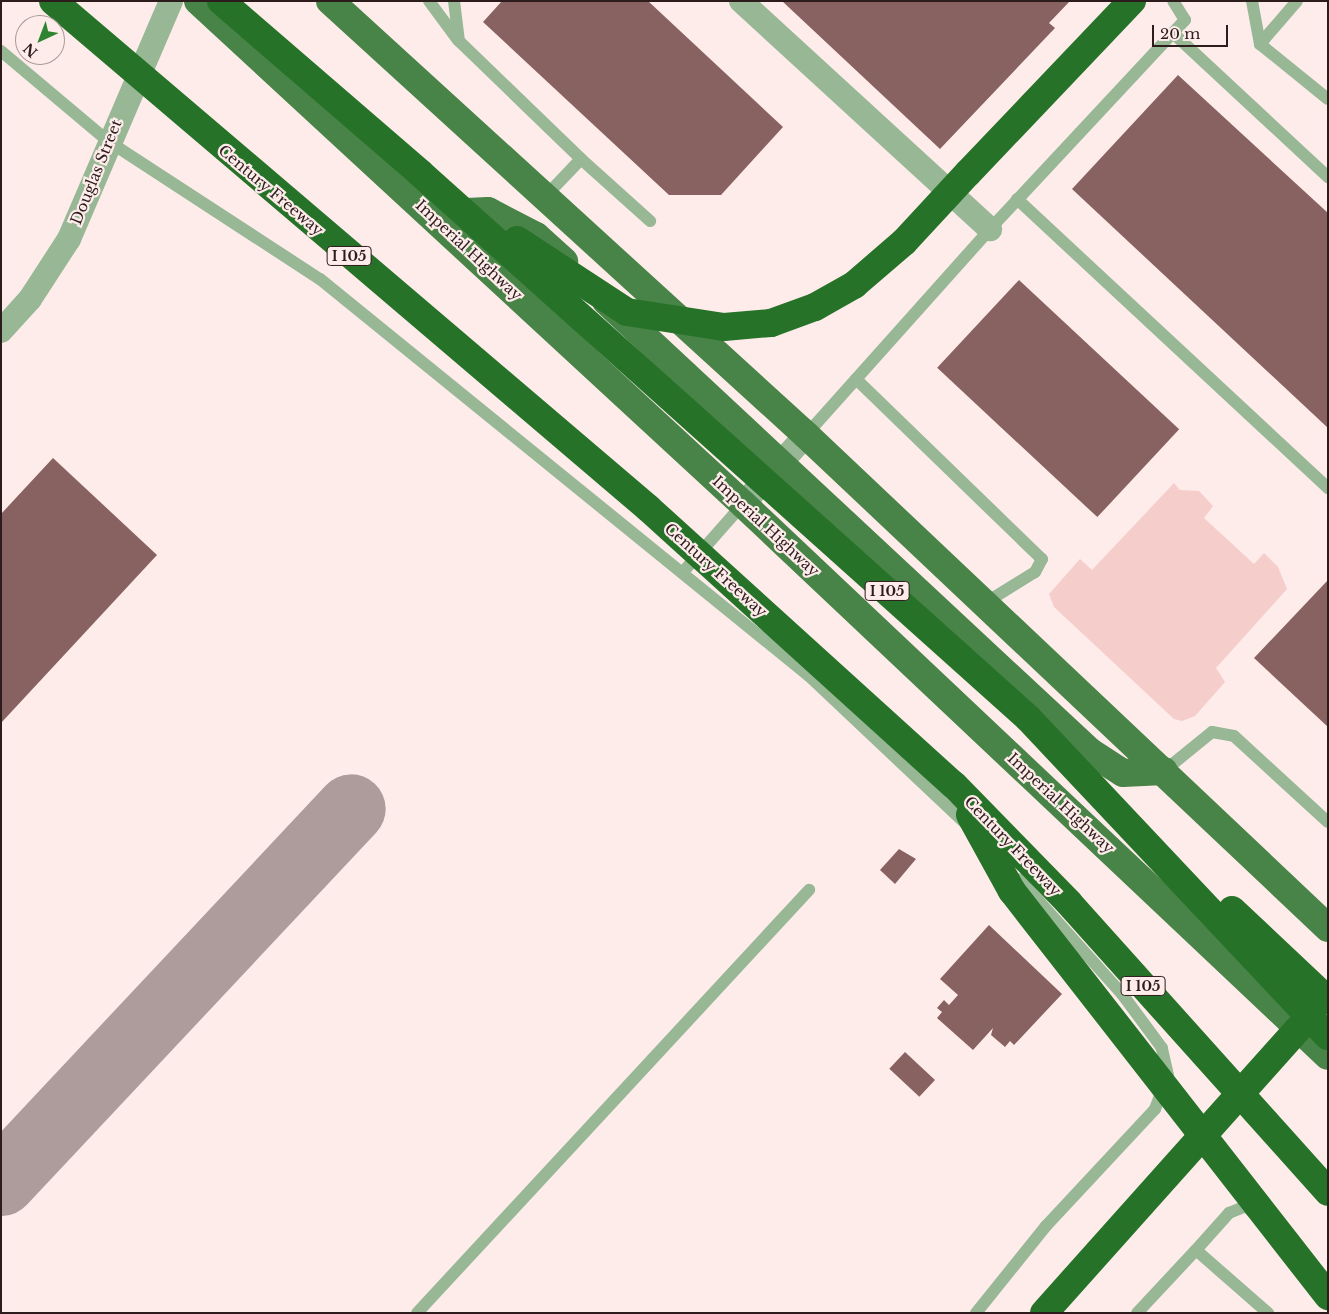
<!DOCTYPE html>
<html>
<head>
<meta charset="utf-8">
<style>
  body { margin:0 }
  #map { position:relative; width:1329px; height:1314px; overflow:hidden; background:#feeceb; font-family:"Libre Baskerville",serif }
  div>[style] { position:absolute }
  [style*='--x'] { left:calc(var(--x)*1px); top:calc(var(--y)*1px); width:calc(var(--w)*1px); rotate:calc(var(--a)*1deg) }
  .green>* { inset:0; background:#f5cdcb }
  .taxiway>* { height:69px; margin:-34.5px; padding:0 34.5px; transform-origin:34.5px; border-radius:34.5px; background:#ae9c9c }
  .building>* { inset:0; background:#886260; transform-origin:0 0 }
  .lane>* { height:12px; margin:-6px; padding:0 6px; transform-origin:6px; border-radius:6px; background:#97b795 }
  .street>* { height:24px; margin:-12px; padding:0 12px; transform-origin:12px; border-radius:12px; background:#97b795 }
  .primary>* { height:28px; margin:-14px; padding:0 14px; transform-origin:14px; border-radius:14px; background:#488447 }
  .highway>* { height:28px; margin:-14px; padding:0 14px; transform-origin:14px; border-radius:14px; background:#267228 }
  .highway-bridge>* { height:28px; margin:-14px; padding:0 14px; transform-origin:14px; border-radius:14px; background:#267228 }
  span { translate:-50% -50%; white-space:nowrap; text-align:center; line-height:1.15; -webkit-text-stroke:4.5px #feeceb; paint-order:stroke }
  .shield-label span { padding:1px 4px; background:#feeceb; border:1px solid; border-radius:4px; -webkit-text-stroke-width:0 }
  .shield-label { font-size:14px; color:#2c1c1c; font-weight:700 }
  .street-label { font-size:15px; color:#2c1c1c }
  .frame { position:absolute; inset:0; border:2px solid #2c1c1c; pointer-events:none }
  .north { position:absolute; left:15px; top:15px; width:50px; height:50px; box-sizing:border-box; background:#feeceb; border:1px solid #aa9998; border-radius:50%; rotate:223deg; font-size:14px; font-weight:700; line-height:20px; text-align:center; color:#2c1c1c }
  .north::after { content:''; display:block; margin:auto; width:18px; height:22px; background:#2f8431; clip-path:polygon(50% 0,100% 100%,50% 72%,0 100%) }
  .scale { position:absolute; left:1152px; top:25px; width:76px; height:22px; box-sizing:border-box; border:2px solid #2c1c1c; border-top:0; padding-left:6px; font-size:15px; line-height:18px; white-space:nowrap; color:#2c1c1c; -webkit-text-stroke:4px #feeceb; paint-order:stroke }
</style>
</head>
<body>
<div id="map">
  <div class="green">
    <i style="clip-path:polygon(1174px 483px,1180px 490px,1199px 491px,1213px 506px,1204px 518px,1254px 564px,1264px 553px,1278px 567px,1287px 589px,1216px 668px,1225px 682px,1195px 716px,1182px 721px,1174px 719px,1054px 607px,1049px 594px,1080px 559px,1092px 570px)"></i>
  </div>
  <div class="taxiway">
    <i style="--x:1;--y:1181;--w:511;--a:-46.82"></i>
  </div>
  <div class="building">
    <i style="clip-path:polygon(502px 1px,648px 1px,783px 127px,721px 195px,669px 195px,483px 22px)"></i>
    <i style="clip-path:polygon(782px 1px,1070px 1px,1049px 23px,1055px 28px,940px 149px)"></i>
    <i style="clip-path:polygon(1178px 75px,1328px 213px,1328px 428px,1072px 189px)"></i>
    <i style="left:1019px;top:280px;width:219px;height:120px;rotate:43deg"></i>
    <i style="clip-path:polygon(53px 458px,157px 555px,1px 723px,1px 514px)"></i>
    <i style="clip-path:polygon(1328px 580px,1328px 727px,1254px 658px)"></i>
    <i style="clip-path:polygon(899px 849px,916px 859px,895px 884px,880px 870px)"></i>
    <i style="clip-path:polygon(989px 925px,1062px 994px,1014px 1045px,1010px 1041px,1005px 1047px,991px 1035px,993px 1028px,973px 1050px,937px 1018px,942px 1012px,937px 1008px,944px 1000px,949px 1005px,958px 995px,940px 979px)"></i>
    <i style="left:905px;top:1052px;width:41px;height:23px;rotate:43deg"></i>
  </div>
  <div class="lane">
    <i style="--x:429;--y:1;--w:49;--a:53.4"></i>
    <i style="--x:454;--y:1;--w:40;--a:82.9"></i>
    <i style="--x:459;--y:41;--w:170;--a:44"></i>
    <i style="--x:581;--y:159;--w:52;--a:133.5"></i>
    <i style="--x:1252;--y:1;--w:44;--a:79.5"></i>
    <i style="--x:1297;--y:1;--w:57;--a:130.7"></i>
    <i style="--x:1260;--y:44;--w:87;--a:39"></i>
    <i style="--x:1173;--y:33;--w:212;--a:42.9"></i>
    <i style="--x:1;--y:51;--w:140;--a:40.1"></i>
    <i style="--x:108;--y:141;--w:253;--a:33.1"></i>
    <i style="--x:320;--y:279;--w:630;--a:39.07"></i>
    <i style="--x:809;--y:676;--w:217;--a:43.3"></i>
    <i style="--x:581;--y:159;--w:93;--a:41.9"></i>
    <i style="--x:1017;--y:199;--w:425;--a:42.9"></i>
    <i style="--x:856;--y:379;--w:259;--a:44.1"></i>
    <i style="--x:1042;--y:559;--w:15;--a:118"></i>
    <i style="--x:1035;--y:572;--w:59;--a:148.2"></i>
    <i style="--x:806;--y:435;--w:276;--a:-48.2"></i>
    <i style="--x:990;--y:229;--w:286;--a:-47"></i>
    <i style="--x:1185;--y:20;--w:22;--a:-122"></i>
    <i style="--x:683;--y:572;--w:91;--a:-48.6"></i>
    <i style="--x:1164;--y:771;--w:62;--a:-39.1"></i>
    <i style="--x:1212;--y:732;--w:22;--a:10"></i>
    <i style="--x:1234;--y:736;--w:127;--a:42.5"></i>
    <i style="--x:1196;--y:1250;--w:50;--a:-48.3"></i>
    <i style="--x:1229;--y:1213;--w:18;--a:-22"></i>
    <i style="--x:1246;--y:1206;--w:12;--a:42"></i>
    <i style="--x:417;--y:1313;--w:577;--a:-47.18"></i>
    <i style="--x:976;--y:1313;--w:112;--a:-51.2"></i>
    <i style="--x:1046;--y:1226;--w:160;--a:-47"></i>
    <i style="--x:1155;--y:1109;--w:36;--a:-69"></i>
    <i style="--x:1168;--y:1075;--w:28;--a:-103"></i>
    <i style="--x:1162;--y:1048;--w:67;--a:-126.5"></i>
    <i style="--x:1122;--y:994;--w:154;--a:-131.8"></i>
    <i style="--x:1137;--y:1313;--w:86;--a:-46.9"></i>
    <i style="--x:1196;--y:1250;--w:96;--a:41.2"></i>
  </div>
  <div class="street">
    <i style="--x:741;--y:1;--w:338;--a:42.5"></i>
    <i style="--x:1;--y:331;--w:43;--a:-47.8"></i>
    <i style="--x:30;--y:299;--w:72;--a:-57"></i>
    <i style="--x:69;--y:239;--w:259;--a:-66.8"></i>
    <i style="--x:743;--y:504;--w:93;--a:-47.6"></i>
  </div>
  <div class="primary">
    <i style="--x:198;--y:1;--w:742;--a:42.71"></i>
    <i style="--x:743;--y:504;--w:804;--a:43.34"></i>
    <i style="--x:330;--y:1;--w:644;--a:42.36"></i>
    <i style="--x:806;--y:435;--w:718;--a:43.36"></i>
    <i style="--x:445;--y:213;--w:43;--a:-2.7"></i>
    <i style="--x:488;--y:211;--w:54;--a:27.5"></i>
    <i style="--x:536;--y:236;--w:38;--a:42"></i>
    <i style="--x:606;--y:301;--w:660;--a:42.97"></i>
    <i style="--x:1089;--y:751;--w:40;--a:32.9"></i>
    <i style="--x:1123;--y:773;--w:41;--a:-2.8"></i>
  </div>
  <div class="highway">
    <i style="--x:221;--y:1;--w:263;--a:40.8"></i>
    <i style="--x:968;--y:173;--w:238;--a:-46.4"></i>
    <i style="--x:1044;--y:1313;--w:381;--a:-48.2"></i>
  </div>
  <div class="highway-bridge">
    <i style="--x:53;--y:1;--w:782;--a:40.43"></i>
    <i style="--x:648;--y:508;--w:413;--a:42.2"></i>
    <i style="--x:954;--y:785;--w:165;--a:45.7"></i>
    <i style="--x:1069;--y:903;--w:388;--a:48.1"></i>
    <i style="--x:420;--y:173;--w:817;--a:41.87"></i>
    <i style="--x:1028;--y:718;--w:437;--a:46.7"></i>
    <i style="--x:517;--y:240;--w:131;--a:33.2"></i>
    <i style="--x:627;--y:312;--w:98;--a:8.8"></i>
    <i style="--x:724;--y:327;--w:47;--a:-4.9"></i>
    <i style="--x:771;--y:323;--w:47;--a:-20"></i>
    <i style="--x:815;--y:307;--w:45;--a:-29.4"></i>
    <i style="--x:854;--y:285;--w:66;--a:-40.7"></i>
    <i style="--x:904;--y:242;--w:94;--a:-47.2"></i>
    <i style="--x:970;--y:815;--w:87;--a:61.1"></i>
    <i style="--x:1012;--y:891;--w:514;--a:52.04"></i>
    <i style="--x:1232;--y:910;--w:132;--a:43.2"></i>
  </div>
  <div class="shield-label">
    <span style="left:349px;top:256px">I 105</span>
    <span style="left:887px;top:591px">I 105</span>
    <span style="left:1143px;top:986px">I 105</span>
  </div>
  <div class="street-label">
    <span style="left:96px;top:172px;rotate:-68deg">Douglas Street</span>
    <span style="left:271px;top:190px;rotate:40deg">Century Freeway</span>
    <span style="left:469px;top:250px;rotate:43deg">Imperial Highway</span>
    <span style="left:766px;top:526px;rotate:43deg">Imperial Highway</span>
    <span style="left:716px;top:570px;rotate:42deg">Century Freeway</span>
    <span style="left:1061px;top:803px;rotate:43deg">Imperial Highway</span>
    <span style="left:1013px;top:846px;rotate:46deg">Century Freeway</span>
  </div>
  <div class="frame"></div>
  <div class="north">N</div>
  <div class="scale">20 m</div>
</div>
</body>
</html>
